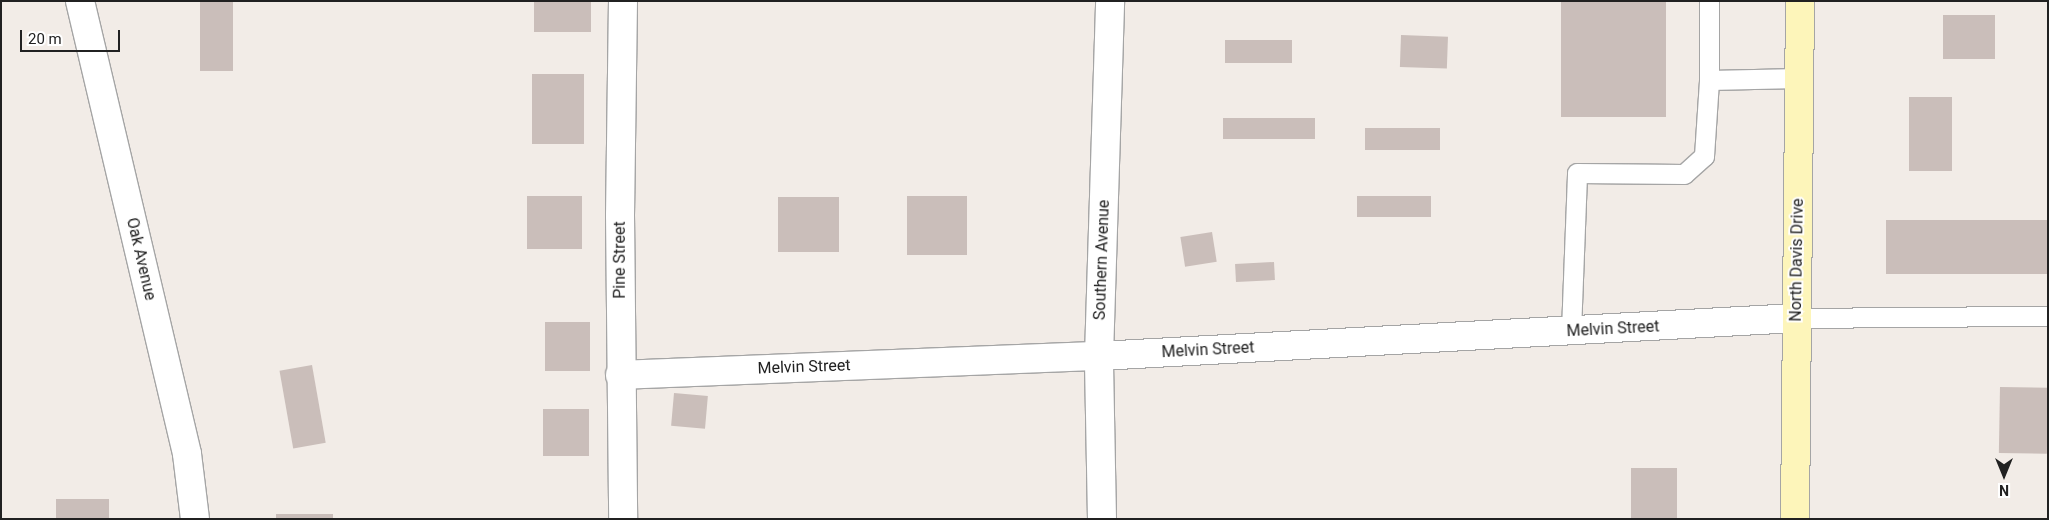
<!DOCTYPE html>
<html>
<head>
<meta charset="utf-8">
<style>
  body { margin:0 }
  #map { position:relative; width:2049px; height:520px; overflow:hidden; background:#f2ece7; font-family:Roboto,sans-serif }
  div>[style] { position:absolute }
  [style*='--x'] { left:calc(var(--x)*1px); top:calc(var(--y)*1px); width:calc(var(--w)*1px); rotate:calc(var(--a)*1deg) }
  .building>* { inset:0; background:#cabeba; transform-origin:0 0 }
  .roads { filter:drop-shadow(1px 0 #a5a5a5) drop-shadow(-1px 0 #a5a5a5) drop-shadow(0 1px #a5a5a5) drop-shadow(0 -1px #a5a5a5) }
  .lane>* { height:19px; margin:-9.5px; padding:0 9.5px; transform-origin:9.5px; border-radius:9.5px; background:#fff }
  .street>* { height:28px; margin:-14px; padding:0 14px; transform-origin:14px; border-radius:14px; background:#fff }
  .secondary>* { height:28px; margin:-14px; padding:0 14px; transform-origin:14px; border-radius:14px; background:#fdf5ba }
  span { translate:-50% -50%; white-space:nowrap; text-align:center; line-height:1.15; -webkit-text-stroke:4px #fff; paint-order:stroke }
  .street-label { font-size:16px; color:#212121 }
  .frame { position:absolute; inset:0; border:2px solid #212121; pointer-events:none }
  .north { position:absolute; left:1979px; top:450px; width:50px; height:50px; -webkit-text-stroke:4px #fff; paint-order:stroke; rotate:180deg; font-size:14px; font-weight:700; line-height:20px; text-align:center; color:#212121 }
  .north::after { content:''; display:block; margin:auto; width:18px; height:22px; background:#212121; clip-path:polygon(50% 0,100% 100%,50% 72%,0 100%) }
  .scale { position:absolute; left:20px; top:30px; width:100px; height:22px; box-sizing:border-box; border:2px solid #212121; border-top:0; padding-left:6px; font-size:15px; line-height:18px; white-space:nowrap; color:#212121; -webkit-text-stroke:4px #fff; paint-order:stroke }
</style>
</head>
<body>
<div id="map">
  <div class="building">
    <i style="left:200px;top:1px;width:33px;height:70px"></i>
    <i style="left:534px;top:1px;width:57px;height:31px"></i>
    <i style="left:1561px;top:1px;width:105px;height:116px"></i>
    <i style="left:1943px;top:15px;width:52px;height:44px"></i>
    <i style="left:1401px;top:35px;width:47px;height:32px;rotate:2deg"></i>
    <i style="left:1225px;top:40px;width:67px;height:23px"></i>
    <i style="left:532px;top:74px;width:52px;height:70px"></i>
    <i style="left:1909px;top:97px;width:43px;height:74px"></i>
    <i style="left:1223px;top:118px;width:92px;height:21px"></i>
    <i style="left:1365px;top:128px;width:75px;height:22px"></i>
    <i style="left:527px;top:196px;width:55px;height:53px"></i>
    <i style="left:907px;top:196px;width:60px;height:59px"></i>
    <i style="left:1357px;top:196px;width:74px;height:21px"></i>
    <i style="left:778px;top:197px;width:61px;height:55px"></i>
    <i style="left:1886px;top:220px;width:162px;height:54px"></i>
    <i style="left:1212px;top:232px;width:30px;height:32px;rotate:81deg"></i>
    <i style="left:1274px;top:262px;width:18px;height:39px;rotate:87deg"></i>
    <i style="left:545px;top:322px;width:45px;height:49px"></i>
    <i style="left:312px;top:365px;width:79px;height:33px;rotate:80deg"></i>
    <i style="left:2000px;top:387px;width:48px;height:66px;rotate:1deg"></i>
    <i style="left:674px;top:393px;width:34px;height:33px;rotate:5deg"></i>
    <i style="left:543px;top:409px;width:46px;height:47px"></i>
    <i style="left:1631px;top:468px;width:46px;height:51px"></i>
    <i style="left:56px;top:499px;width:53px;height:20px"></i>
    <i style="left:276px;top:514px;width:57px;height:5px"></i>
  </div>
  <div class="roads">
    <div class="lane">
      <i style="--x:1709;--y:1;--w:79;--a:90"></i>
      <i style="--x:1796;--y:318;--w:252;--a:-0.5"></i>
      <i style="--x:1571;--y:331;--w:158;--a:-87.8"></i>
      <i style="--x:1577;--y:173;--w:107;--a:0.5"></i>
      <i style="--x:1684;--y:174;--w:27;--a:-42"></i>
      <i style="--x:1704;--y:156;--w:76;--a:-86.2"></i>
      <i style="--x:1709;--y:80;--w:90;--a:-1.3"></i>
    </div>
    <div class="street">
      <i style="--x:80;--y:1;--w:465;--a:76.7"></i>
      <i style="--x:187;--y:454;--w:65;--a:83"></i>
      <i style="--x:623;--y:1;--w:214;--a:90.8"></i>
      <i style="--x:620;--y:215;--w:304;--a:89.4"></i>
      <i style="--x:620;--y:375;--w:479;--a:-2.3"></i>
      <i style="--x:1099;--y:356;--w:698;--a:-3.12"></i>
      <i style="--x:1102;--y:519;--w:163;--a:-91.1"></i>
      <i style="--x:1099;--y:356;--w:355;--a:-88.2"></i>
    </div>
    <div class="secondary">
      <i style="--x:1795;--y:519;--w:518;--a:-89.45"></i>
    </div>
  </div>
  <div class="street-label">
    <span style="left:141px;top:259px;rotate:77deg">Oak Avenue</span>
    <span style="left:620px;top:260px;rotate:-90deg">Pine Street</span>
    <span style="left:1102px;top:260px;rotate:-88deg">Southern Avenue</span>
    <span style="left:1797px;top:260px;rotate:-89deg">North Davis Drive</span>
    <span style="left:1613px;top:329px;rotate:-3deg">Melvin Street</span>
    <span style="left:1208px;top:350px;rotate:-3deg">Melvin Street</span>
    <span style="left:804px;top:367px;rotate:-2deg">Melvin Street</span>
  </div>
  <div class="frame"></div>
  <div class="north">N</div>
  <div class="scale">20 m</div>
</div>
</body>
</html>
